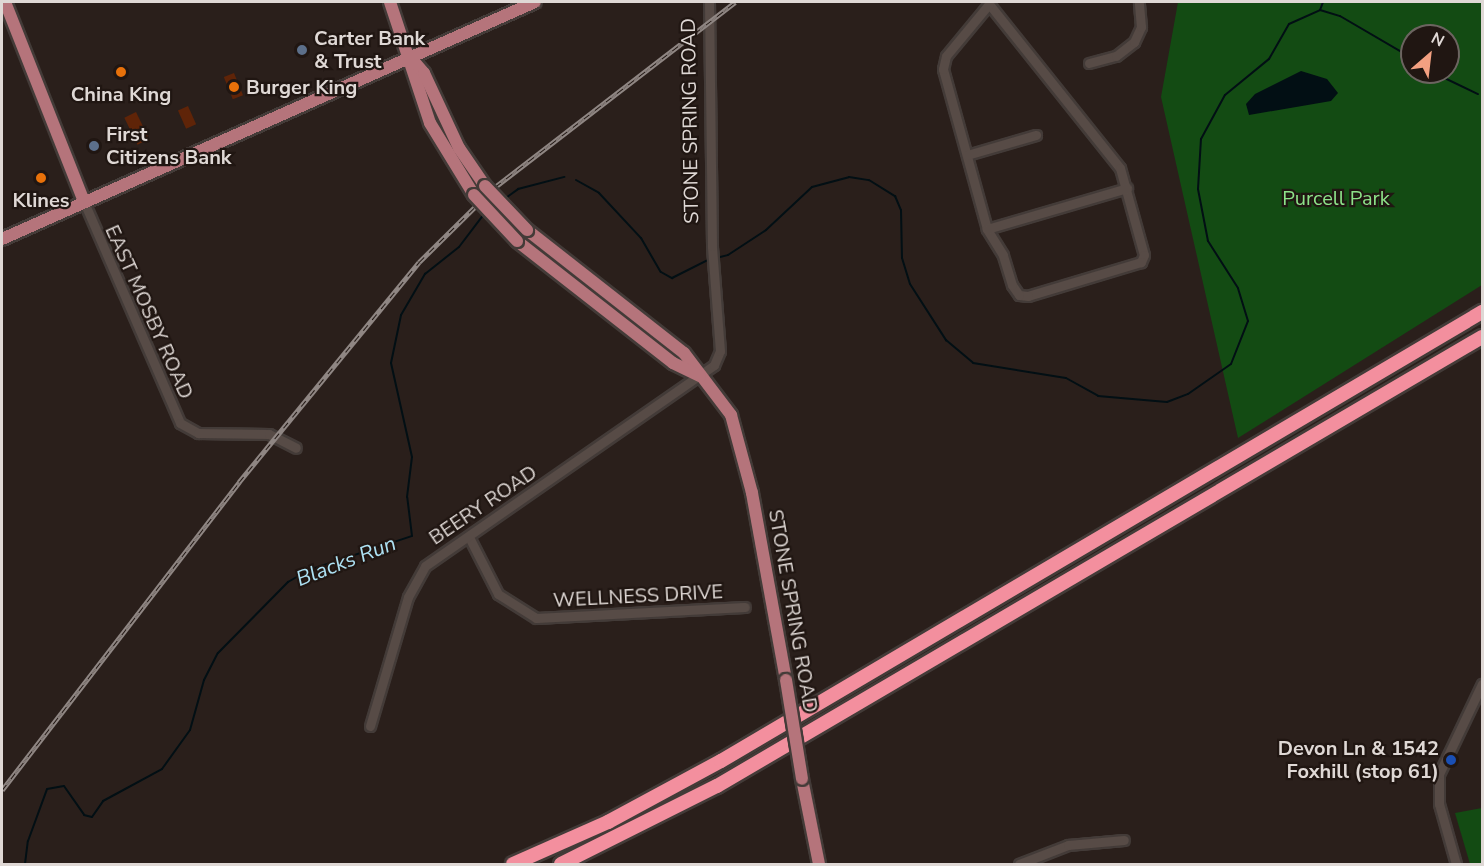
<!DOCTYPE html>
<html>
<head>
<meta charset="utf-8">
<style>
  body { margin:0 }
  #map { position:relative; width:1484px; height:866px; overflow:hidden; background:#2a1f1b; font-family:"Nunito Sans",sans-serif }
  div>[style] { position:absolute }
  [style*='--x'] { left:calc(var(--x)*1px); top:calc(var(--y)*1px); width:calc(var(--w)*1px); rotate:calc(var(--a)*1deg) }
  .green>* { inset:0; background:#134b13 }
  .water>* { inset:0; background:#020f14 }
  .stream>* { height:2px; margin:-1px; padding:0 1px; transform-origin:1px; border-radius:1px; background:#020f14 }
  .building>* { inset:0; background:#5f2408; transform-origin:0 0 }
  .roads { filter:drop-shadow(2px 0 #433b38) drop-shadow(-2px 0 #433b38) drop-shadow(0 2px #433b38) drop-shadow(0 -2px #433b38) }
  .minor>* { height:9px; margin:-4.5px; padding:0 4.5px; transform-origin:4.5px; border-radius:4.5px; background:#574b46 }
  .major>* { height:12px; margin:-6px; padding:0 6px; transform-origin:6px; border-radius:6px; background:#b5747b }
  .highway>* { height:14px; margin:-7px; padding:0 7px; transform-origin:7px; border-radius:7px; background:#f38f9e }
  .rail>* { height:4.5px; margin-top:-2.25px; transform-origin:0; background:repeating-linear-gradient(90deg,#201612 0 7px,#8f8683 0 14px); box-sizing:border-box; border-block:2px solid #8f8683 }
  .bridges { filter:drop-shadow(2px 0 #433b38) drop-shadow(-2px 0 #433b38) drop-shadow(0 2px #433b38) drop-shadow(0 -2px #433b38) }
  .major-bridge>* { height:12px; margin:-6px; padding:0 6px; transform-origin:6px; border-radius:6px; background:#b5747b }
  .dots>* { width:16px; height:16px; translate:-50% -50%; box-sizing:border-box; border:3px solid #201612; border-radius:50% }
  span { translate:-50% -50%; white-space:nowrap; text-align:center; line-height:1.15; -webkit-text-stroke:4.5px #201612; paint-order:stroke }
  .poi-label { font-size:20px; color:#dfd8d5; font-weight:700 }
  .left { translate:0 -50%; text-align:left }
  .right { translate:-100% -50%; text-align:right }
  .street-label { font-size:20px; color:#dfd8d5 }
  .park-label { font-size:20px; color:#8de289 }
  .water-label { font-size:21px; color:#aee2f4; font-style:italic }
  .frame { position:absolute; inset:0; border:3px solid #dfd8d5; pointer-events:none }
  .north { position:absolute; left:1400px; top:24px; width:60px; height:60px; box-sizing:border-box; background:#201612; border:2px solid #6c6460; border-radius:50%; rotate:28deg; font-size:16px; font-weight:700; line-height:24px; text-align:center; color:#dfd8d5 }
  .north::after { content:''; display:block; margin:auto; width:21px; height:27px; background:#f3a081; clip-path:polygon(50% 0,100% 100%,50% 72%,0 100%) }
</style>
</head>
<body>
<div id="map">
  <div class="green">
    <i style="clip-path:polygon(evenodd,1178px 2px,1482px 2px,1482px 285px,1238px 438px,1161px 97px,1178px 2px,1412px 36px,1448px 36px,1448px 72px,1412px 72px,1412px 36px)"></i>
    <i style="clip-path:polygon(1482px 808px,1482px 864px,1470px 864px,1455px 813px)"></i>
  </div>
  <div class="water">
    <i style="clip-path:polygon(1301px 71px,1327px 79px,1338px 93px,1331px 101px,1249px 115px,1246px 104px,1255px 94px)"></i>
  </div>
  <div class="stream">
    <i style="--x:1320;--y:10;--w:21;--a:17"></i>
    <i style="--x:1340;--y:16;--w:83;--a:30.3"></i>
    <i style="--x:1432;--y:72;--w:51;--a:25.6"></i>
    <i style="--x:576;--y:180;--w:26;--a:29"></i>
    <i style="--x:599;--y:193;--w:62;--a:47"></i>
    <i style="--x:641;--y:238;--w:39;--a:60"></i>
    <i style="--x:661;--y:272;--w:13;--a:29"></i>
    <i style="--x:672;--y:278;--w:42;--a:-26.6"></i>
    <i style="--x:503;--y:200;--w:19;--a:-36"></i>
    <i style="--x:518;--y:189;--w:48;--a:-14.6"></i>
    <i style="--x:716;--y:258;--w:12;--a:-14"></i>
    <i style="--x:728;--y:255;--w:45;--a:-33.3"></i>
    <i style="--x:766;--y:230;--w:63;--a:-43.1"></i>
    <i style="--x:812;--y:187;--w:38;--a:-15"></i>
    <i style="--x:849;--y:177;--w:20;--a:9"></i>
    <i style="--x:869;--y:180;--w:31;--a:32"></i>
    <i style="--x:895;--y:196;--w:15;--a:67"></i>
    <i style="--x:901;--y:210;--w:48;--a:88.8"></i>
    <i style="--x:902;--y:258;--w:27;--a:73"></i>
    <i style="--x:910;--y:284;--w:67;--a:57.3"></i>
    <i style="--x:946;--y:340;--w:35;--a:40"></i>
    <i style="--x:973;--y:363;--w:94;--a:9.2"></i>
    <i style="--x:1066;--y:378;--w:37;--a:29"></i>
    <i style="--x:1098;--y:396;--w:69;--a:5"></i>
    <i style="--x:1167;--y:402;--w:22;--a:-21"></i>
    <i style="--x:1188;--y:394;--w:52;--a:-34.9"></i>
    <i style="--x:1231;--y:364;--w:46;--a:-68.4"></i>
    <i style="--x:1248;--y:321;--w:34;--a:-107"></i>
    <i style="--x:1238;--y:288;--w:56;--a:-122.6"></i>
    <i style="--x:1208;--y:241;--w:53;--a:-100.9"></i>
    <i style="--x:1198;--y:189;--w:50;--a:-86.6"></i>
    <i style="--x:1201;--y:139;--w:50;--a:-61.4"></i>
    <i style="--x:1225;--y:95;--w:57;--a:-39.3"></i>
    <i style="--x:1269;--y:59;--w:40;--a:-60.3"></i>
    <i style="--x:1289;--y:24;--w:34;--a:-24"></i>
    <i style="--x:1320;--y:10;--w:9;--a:-69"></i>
    <i style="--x:25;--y:864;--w:23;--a:-83"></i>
    <i style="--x:28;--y:841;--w:55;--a:-69.9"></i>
    <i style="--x:47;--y:789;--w:17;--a:-10"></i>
    <i style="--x:64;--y:786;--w:35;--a:55"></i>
    <i style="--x:84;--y:815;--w:8;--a:14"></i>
    <i style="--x:92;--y:817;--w:19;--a:-55"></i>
    <i style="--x:103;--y:801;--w:67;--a:-28.5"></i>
    <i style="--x:162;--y:769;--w:48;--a:-54.3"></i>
    <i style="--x:190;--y:730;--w:52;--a:-74.4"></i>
    <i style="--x:204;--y:680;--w:30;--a:-63"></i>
    <i style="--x:218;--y:653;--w:100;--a:-45.4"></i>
    <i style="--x:288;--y:582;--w:24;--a:-30"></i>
    <i style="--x:309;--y:570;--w:108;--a:-18.3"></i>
    <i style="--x:412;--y:536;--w:39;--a:-97"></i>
    <i style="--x:407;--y:497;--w:40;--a:-82.9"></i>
    <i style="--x:412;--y:457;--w:96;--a:-102.6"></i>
    <i style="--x:391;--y:363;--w:49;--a:-78.2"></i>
    <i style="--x:401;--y:315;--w:48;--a:-59.7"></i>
    <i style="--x:425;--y:274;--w:43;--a:-38.5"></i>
    <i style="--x:459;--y:247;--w:41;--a:-52.9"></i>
  </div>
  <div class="building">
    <i style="left:234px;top:73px;width:24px;height:11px;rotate:68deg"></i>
    <i style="left:188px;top:106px;width:20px;height:11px;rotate:66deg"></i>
    <i style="left:136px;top:112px;width:30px;height:13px;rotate:64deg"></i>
  </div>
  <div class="roads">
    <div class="minor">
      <i style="--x:989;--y:4;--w:210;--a:51.4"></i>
      <i style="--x:1120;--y:168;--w:90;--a:74.6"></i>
      <i style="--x:1144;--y:255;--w:8;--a:113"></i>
      <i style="--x:1141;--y:262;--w:118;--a:163.3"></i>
      <i style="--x:1028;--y:296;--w:9;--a:-174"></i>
      <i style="--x:1019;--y:295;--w:12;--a:-125"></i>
      <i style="--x:1012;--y:285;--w:31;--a:-107"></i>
      <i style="--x:1003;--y:255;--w:31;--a:-122"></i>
      <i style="--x:987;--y:229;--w:166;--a:-105.4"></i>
      <i style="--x:943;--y:69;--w:13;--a:-77"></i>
      <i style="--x:946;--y:56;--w:67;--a:-50.4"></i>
      <i style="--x:1089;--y:63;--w:28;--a:-15"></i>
      <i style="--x:1116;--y:56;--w:23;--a:-38"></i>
      <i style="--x:1134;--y:42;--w:17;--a:-65"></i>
      <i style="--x:1141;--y:27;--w:25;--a:-95"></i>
      <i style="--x:967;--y:155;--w:72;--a:-16.2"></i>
      <i style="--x:84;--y:202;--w:241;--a:66.5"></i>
      <i style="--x:180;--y:423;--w:21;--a:29"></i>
      <i style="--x:198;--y:433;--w:71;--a:0.8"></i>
      <i style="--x:269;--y:434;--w:30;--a:27"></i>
      <i style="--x:987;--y:229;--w:146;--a:-16.3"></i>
      <i style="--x:469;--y:537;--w:64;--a:63"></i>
      <i style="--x:498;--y:594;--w:45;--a:32.3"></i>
      <i style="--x:536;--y:618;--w:209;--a:-3"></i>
      <i style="--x:370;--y:726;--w:134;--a:-73.6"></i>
      <i style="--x:408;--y:597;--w:35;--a:-61"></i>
      <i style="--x:425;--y:566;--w:352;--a:-34.8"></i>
      <i style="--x:714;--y:365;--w:15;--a:-67"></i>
      <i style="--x:720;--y:351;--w:105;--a:-94.4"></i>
      <i style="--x:712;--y:246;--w:244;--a:-90.7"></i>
      <i style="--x:1019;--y:864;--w:53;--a:-21.2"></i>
      <i style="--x:1068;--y:845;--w:56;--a:-5.1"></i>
      <i style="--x:1456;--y:864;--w:62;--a:-105.8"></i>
      <i style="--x:1439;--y:804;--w:30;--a:-90"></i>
      <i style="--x:1439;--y:774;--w:100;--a:-64.5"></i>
    </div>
    <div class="major">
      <i style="--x:5;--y:2;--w:215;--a:68.4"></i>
      <i style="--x:390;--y:2;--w:127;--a:71.7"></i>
      <i style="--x:430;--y:123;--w:84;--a:58.6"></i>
      <i style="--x:411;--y:58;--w:20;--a:49"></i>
      <i style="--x:424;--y:73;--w:83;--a:65"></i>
      <i style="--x:459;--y:148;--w:46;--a:55.6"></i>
      <i style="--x:527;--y:230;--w:199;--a:38.1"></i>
      <i style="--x:684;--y:353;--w:78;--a:52.8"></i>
      <i style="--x:731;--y:415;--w:81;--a:74.9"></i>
      <i style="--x:752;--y:493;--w:190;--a:79.7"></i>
      <i style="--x:2;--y:239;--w:583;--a:-23.97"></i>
      <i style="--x:517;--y:241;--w:198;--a:38"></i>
      <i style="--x:673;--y:363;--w:30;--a:26"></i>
      <i style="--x:802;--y:779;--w:87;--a:78.7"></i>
    </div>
    <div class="highway">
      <i style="--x:513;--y:864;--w:104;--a:-23.9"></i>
      <i style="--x:608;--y:822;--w:128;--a:-28.4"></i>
      <i style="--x:721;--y:761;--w:884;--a:-30.54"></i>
      <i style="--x:561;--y:864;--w:174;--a:-26.6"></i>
      <i style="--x:717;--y:786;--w:887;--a:-30.41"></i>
    </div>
  </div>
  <div class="rail">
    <i style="--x:2;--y:790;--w:389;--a:-52.4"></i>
    <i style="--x:239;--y:482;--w:284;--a:-50.7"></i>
    <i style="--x:419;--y:262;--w:107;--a:-44.6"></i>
    <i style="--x:495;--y:187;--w:303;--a:-37.6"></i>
  </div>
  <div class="bridges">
    <div class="major-bridge">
      <i style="--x:485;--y:186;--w:61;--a:46.3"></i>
      <i style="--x:474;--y:195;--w:63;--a:46.9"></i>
      <i style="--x:786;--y:680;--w:100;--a:80.8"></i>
    </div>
  </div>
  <div class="dots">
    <i style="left:302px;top:50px;background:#5c6f8a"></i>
    <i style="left:121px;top:72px;background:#e8710a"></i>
    <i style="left:234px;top:87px;background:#e8710a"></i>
    <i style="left:94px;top:146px;background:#5c6f8a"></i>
    <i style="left:41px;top:178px;background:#e8710a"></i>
    <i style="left:1451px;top:760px;background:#1a4fb4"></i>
  </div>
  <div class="poi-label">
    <span class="left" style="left:314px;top:50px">Carter Bank<br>&amp; Trust</span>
    <span class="left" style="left:246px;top:87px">Burger King</span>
    <span style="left:121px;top:94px">China King</span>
    <span class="left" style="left:106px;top:146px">First<br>Citizens Bank</span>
    <span style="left:41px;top:200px">Klines</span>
    <span class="right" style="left:1439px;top:760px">Devon Ln &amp; 1542<br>Foxhill (stop 61)</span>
  </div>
  <div class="street-label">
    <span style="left:690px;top:121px;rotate:-91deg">STONE SPRING ROAD</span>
    <span style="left:149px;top:312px;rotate:66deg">EAST MOSBY ROAD</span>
    <span style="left:483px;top:505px;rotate:-34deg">BEERY ROAD</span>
    <span style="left:638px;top:596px;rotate:-3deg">WELLNESS DRIVE</span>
    <span style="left:793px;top:611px;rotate:80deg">STONE SPRING ROAD</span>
  </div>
  <div class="park-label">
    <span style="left:1336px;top:198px">Purcell Park</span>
  </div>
  <div class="water-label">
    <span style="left:346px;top:561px;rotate:-21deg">Blacks Run</span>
  </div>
  <div class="frame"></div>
  <div class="north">N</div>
</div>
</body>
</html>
